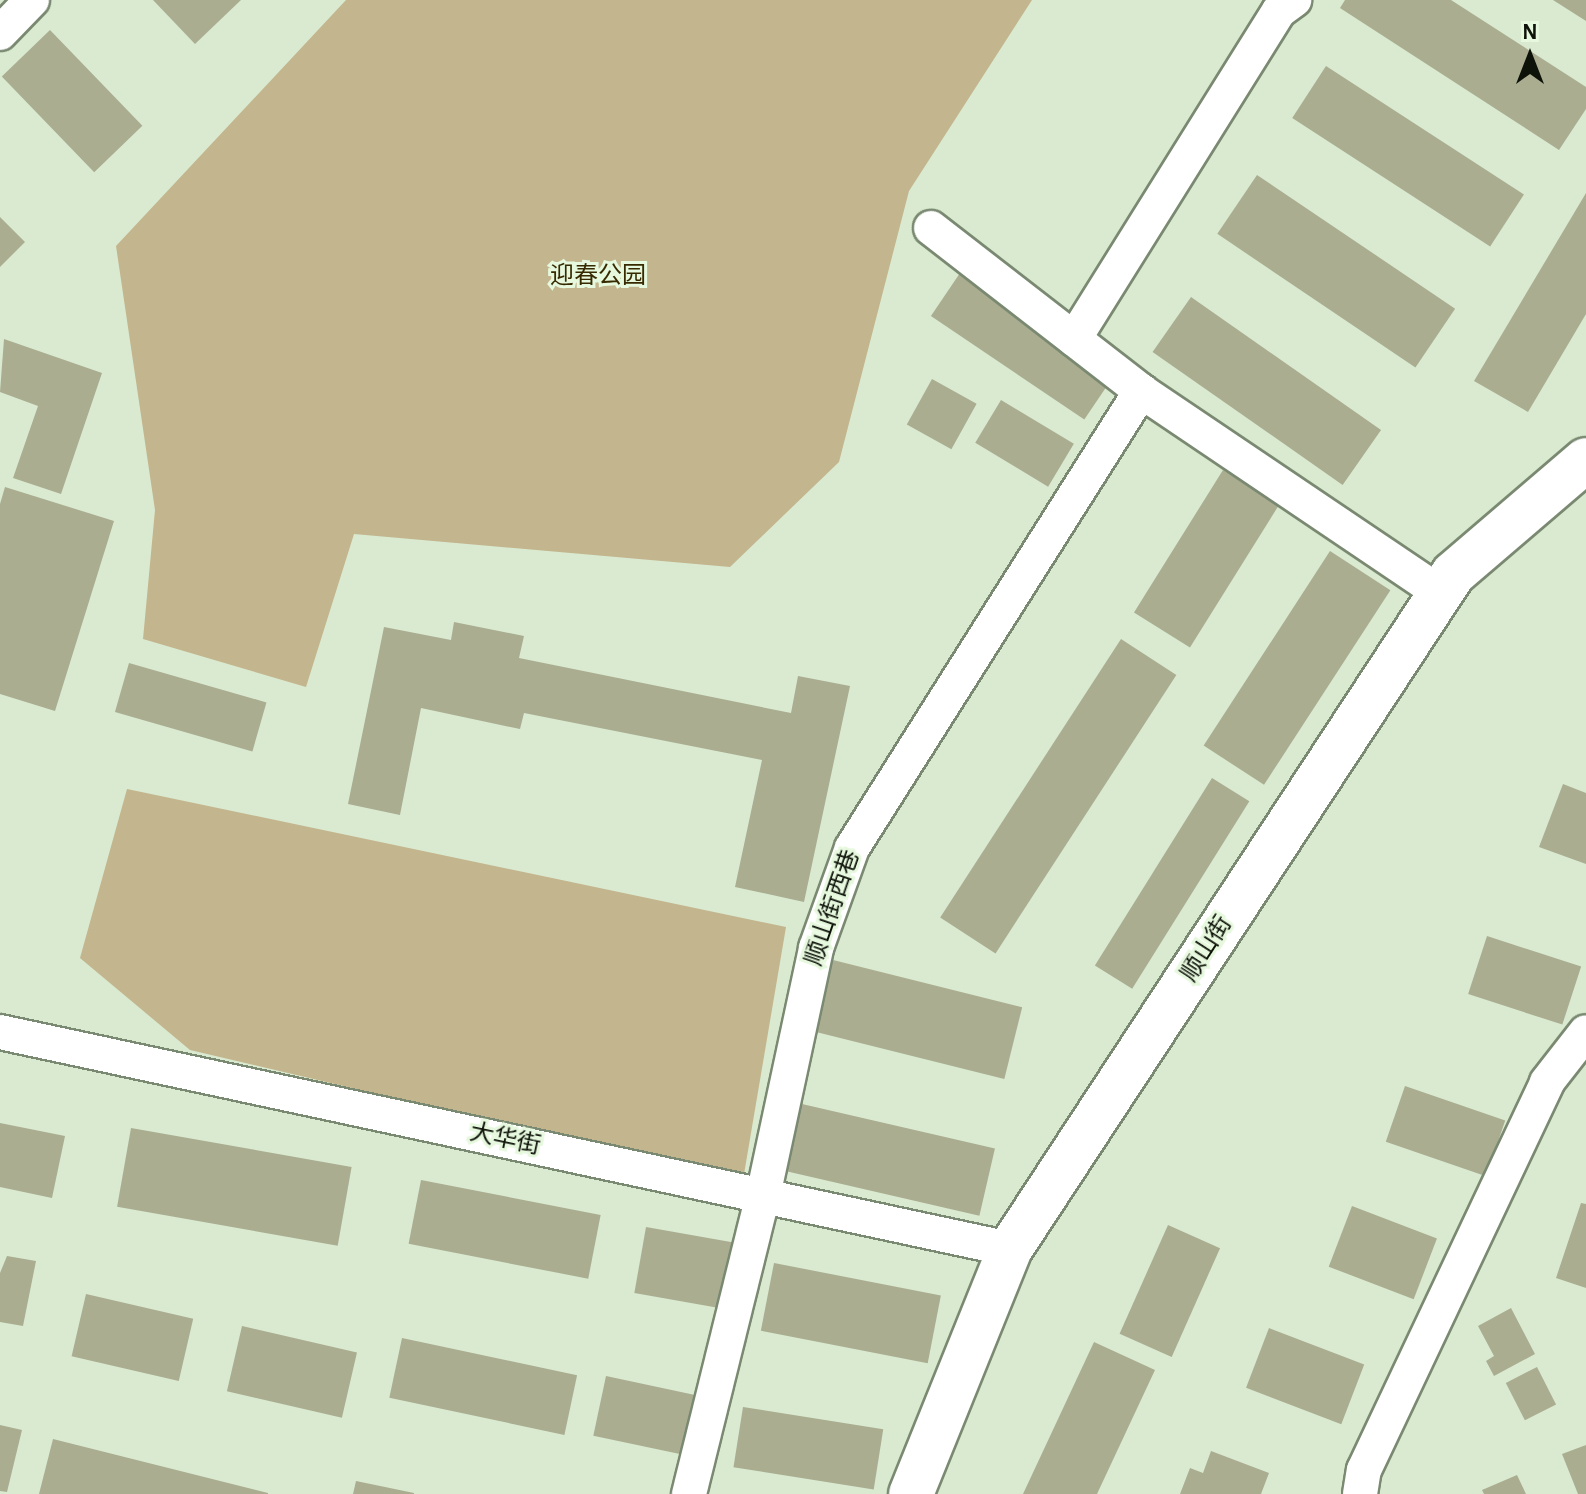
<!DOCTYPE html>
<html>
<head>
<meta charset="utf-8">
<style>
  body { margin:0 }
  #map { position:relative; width:1586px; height:1494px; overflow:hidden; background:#d9ead0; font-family:"Alegreya Sans","Noto Sans SC",sans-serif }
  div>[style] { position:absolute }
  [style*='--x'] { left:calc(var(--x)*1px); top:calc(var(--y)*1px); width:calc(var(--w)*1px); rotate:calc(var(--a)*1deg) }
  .green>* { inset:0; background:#c3b58d }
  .building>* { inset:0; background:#aaad90; transform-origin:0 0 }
  .roads { filter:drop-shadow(2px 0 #7a8971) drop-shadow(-2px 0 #7a8971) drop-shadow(0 2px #7a8971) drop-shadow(0 -2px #7a8971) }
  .street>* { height:34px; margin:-17px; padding:0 17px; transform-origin:17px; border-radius:17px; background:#fff }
  .secondary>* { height:44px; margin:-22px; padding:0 22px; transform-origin:22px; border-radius:22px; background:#fff }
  span { translate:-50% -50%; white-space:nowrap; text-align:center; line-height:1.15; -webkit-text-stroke:6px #e6f8dd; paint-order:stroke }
  .park-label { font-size:24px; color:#372a00 }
  .street-label { font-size:24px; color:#0e130a }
  .north { position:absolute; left:1490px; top:16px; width:80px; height:80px; -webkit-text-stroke:6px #e6f8dd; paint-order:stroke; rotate:0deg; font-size:22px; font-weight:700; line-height:32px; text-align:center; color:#0e130a }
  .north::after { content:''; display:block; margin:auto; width:28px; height:36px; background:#0e130a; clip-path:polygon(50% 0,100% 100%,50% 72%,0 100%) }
</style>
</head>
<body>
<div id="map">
  <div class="green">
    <i style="clip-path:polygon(346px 0,1032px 0,909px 191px,839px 462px,730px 567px,354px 534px,306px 687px,143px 639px,155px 510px,116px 246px)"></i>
    <i style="clip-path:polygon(127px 789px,786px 927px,743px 1180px,190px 1050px,80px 958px)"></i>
  </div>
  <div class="building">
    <i style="clip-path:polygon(153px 0,241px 0,195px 44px)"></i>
    <i style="clip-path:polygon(1345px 0,1451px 0,1586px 87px,1586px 109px,1559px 150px,1340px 8px)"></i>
    <i style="clip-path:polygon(1553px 0,1586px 0,1586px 21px)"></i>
    <i style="left:50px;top:30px;width:133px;height:67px;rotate:46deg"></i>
    <i style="left:1326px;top:66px;width:236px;height:62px;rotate:33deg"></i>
    <i style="left:1257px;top:175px;width:239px;height:71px;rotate:34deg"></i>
    <i style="clip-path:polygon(1586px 193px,1586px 314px,1528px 412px,1474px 381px)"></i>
    <i style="clip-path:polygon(0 217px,25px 242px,0 267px)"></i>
    <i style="left:960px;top:273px;width:185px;height:52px;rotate:34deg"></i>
    <i style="left:1191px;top:297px;width:232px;height:67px;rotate:35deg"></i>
    <i style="clip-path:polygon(4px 339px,102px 373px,61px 494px,13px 478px,38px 406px,0 392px)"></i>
    <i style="left:932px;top:379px;width:51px;height:52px;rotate:29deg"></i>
    <i style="left:1001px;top:400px;width:85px;height:50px;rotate:31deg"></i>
    <i style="left:1223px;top:470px;width:66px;height:168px;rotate:32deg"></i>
    <i style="clip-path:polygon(5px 487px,114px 521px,55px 711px,0 694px,0 504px)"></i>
    <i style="left:1330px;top:551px;width:72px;height:232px;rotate:33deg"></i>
    <i style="clip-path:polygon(454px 622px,524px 636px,519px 658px,791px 713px,798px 676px,850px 686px,804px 902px,735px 887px,762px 760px,524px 713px,520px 729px,421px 708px,400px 815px,348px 804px,384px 627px,451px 640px)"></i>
    <i style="left:1121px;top:639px;width:66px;height:332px;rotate:33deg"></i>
    <i style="left:129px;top:663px;width:143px;height:51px;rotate:16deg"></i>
    <i style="left:1212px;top:778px;width:44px;height:221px;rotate:32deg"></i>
    <i style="clip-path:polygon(1563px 784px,1586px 793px,1586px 864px,1539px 847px)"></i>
    <i style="left:1487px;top:936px;width:99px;height:61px;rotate:18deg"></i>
    <i style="left:833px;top:960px;width:195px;height:74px;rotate:14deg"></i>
    <i style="left:1405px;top:1086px;width:106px;height:59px;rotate:19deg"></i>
    <i style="left:802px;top:1104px;width:198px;height:69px;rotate:13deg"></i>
    <i style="clip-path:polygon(0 1123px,65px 1136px,52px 1198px,0 1187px)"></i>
    <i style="left:131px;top:1128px;width:224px;height:80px;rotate:10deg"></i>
    <i style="left:421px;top:1180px;width:183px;height:65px;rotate:11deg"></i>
    <i style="clip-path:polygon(1581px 1203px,1586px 1204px,1586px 1288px,1556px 1278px)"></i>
    <i style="left:1352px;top:1206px;width:91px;height:65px;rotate:21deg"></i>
    <i style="left:1168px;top:1225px;width:57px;height:119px;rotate:24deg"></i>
    <i style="left:646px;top:1227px;width:89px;height:67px;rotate:10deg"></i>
    <i style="clip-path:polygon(7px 1256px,36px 1261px,23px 1326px,0 1322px,0 1273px)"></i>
    <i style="left:774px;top:1263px;width:170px;height:69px;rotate:11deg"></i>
    <i style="left:86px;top:1294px;width:110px;height:64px;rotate:13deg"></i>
    <i style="clip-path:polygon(1511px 1308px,1535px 1354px,1494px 1376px,1486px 1361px,1494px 1356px,1478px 1326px)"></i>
    <i style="left:242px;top:1326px;width:118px;height:67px;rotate:13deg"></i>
    <i style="left:1269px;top:1328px;width:102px;height:64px;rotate:21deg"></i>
    <i style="left:402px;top:1338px;width:179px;height:61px;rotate:12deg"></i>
    <i style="clip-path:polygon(1094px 1342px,1155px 1370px,1097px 1494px,1023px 1494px)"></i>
    <i style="left:1537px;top:1367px;width:42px;height:35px;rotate:63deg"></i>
    <i style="left:606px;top:1376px;width:103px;height:61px;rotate:12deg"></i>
    <i style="left:743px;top:1407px;width:142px;height:61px;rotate:9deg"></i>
    <i style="clip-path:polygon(0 1425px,22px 1430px,7px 1492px,0 1491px)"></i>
    <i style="clip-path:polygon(53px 1439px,268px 1493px,268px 1494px,39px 1494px)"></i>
    <i style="clip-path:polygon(1586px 1445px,1586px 1494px,1578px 1494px,1562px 1454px)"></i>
    <i style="clip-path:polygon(1211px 1451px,1269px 1473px,1261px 1494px,1180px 1494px,1190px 1468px,1203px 1473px)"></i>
    <i style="clip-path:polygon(1517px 1475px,1526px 1494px,1484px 1494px,1482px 1490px)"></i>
    <i style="clip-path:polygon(356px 1481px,414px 1493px,414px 1494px,353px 1494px)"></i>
  </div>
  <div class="roads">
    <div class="street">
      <i style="--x:0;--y:33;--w:46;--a:-45.9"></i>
      <i style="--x:931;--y:228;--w:266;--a:37.8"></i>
      <i style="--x:1141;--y:391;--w:361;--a:34"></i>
      <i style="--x:1074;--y:339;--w:387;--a:-58"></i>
      <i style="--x:1279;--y:11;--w:19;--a:-36"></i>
      <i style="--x:0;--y:1032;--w:1033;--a:12.13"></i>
      <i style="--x:689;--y:1494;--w:307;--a:-76.1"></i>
      <i style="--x:763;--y:1196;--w:254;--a:-77.9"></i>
      <i style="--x:816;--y:948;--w:106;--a:-70.2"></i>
      <i style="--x:852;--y:848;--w:541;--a:-57.69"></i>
      <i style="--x:1360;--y:1494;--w:24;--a:-81"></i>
      <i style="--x:1364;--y:1470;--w:429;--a:-64.7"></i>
      <i style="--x:1547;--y:1082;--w:63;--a:-52"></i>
    </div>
    <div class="secondary">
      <i style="--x:911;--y:1494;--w:264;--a:-68"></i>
      <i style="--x:1010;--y:1249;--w:807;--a:-56.72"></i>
      <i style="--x:1453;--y:574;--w:175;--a:-40.6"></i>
    </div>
  </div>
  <div class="park-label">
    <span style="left:598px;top:277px">迎春公园</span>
  </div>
  <div class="street-label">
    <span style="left:833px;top:908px;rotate:-71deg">顺山街西巷</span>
    <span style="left:1207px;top:949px;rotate:-57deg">顺山街</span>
    <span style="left:505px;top:1140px;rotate:12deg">大华街</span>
  </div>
  <div class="north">N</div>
</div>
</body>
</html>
